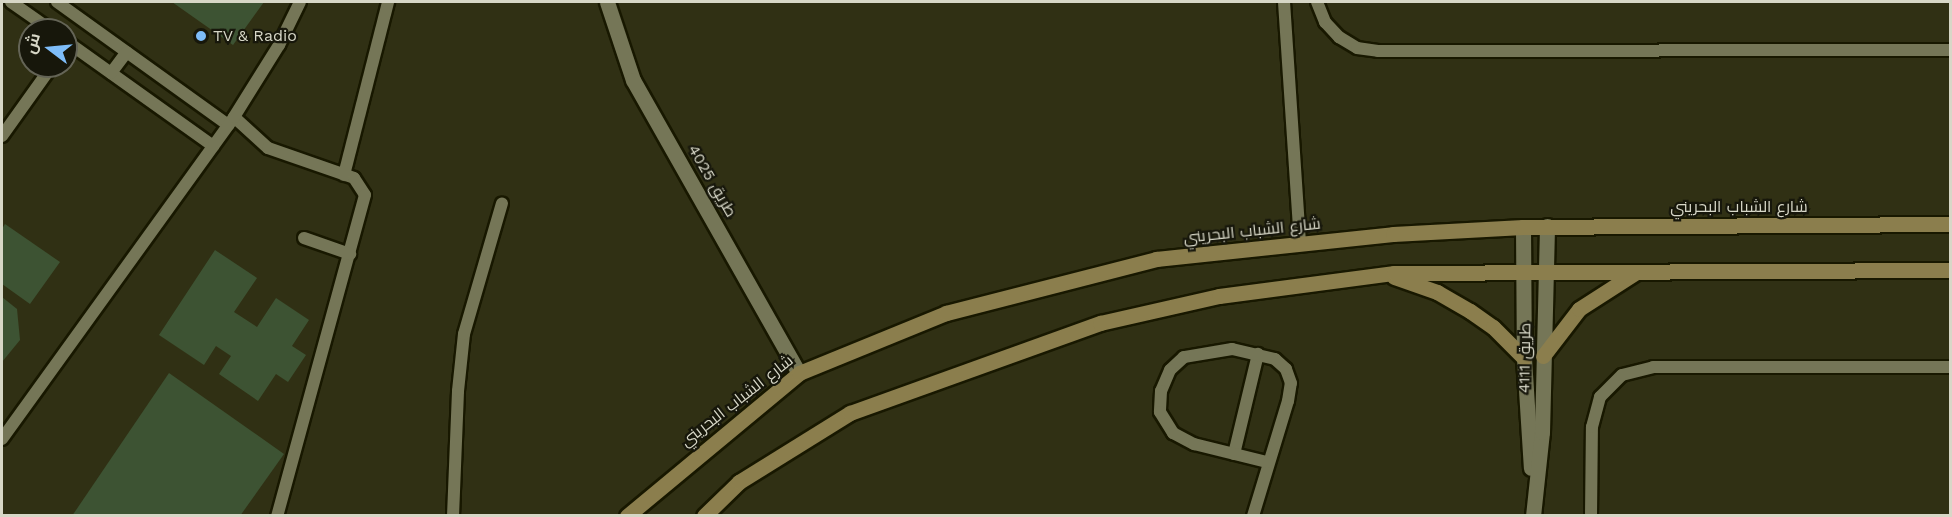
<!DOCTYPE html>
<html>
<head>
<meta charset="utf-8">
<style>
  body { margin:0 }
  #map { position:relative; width:1952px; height:517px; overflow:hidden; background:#303014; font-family:"Work Sans",Cairo,sans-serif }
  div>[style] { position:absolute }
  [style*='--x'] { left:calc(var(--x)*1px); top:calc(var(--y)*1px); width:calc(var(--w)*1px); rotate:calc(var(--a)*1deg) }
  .building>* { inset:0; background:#3d5333 }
  .roads { filter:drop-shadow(2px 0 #181800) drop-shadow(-2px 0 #181800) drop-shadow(0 2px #181800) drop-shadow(0 -2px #181800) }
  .lane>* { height:12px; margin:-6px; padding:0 6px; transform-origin:6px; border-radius:6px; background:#757657 }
  .street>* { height:15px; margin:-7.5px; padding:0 7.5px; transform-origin:7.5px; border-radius:7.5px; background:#757657 }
  .secondary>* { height:15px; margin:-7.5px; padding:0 7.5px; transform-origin:7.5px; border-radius:7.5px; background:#8b7e4d }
  .dots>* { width:16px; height:16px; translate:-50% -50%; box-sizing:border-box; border:3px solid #17170b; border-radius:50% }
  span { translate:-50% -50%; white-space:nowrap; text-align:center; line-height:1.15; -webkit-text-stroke:4.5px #17170b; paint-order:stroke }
  .poi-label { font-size:16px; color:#d7d7c7 }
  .left { translate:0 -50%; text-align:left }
  .street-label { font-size:16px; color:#d7d7c7 }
  .frame { position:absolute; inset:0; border:3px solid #d7d7c7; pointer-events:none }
  .north { position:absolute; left:18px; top:18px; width:60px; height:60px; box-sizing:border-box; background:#17170b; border:2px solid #646456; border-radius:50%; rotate:286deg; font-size:16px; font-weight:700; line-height:24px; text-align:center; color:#d7d7c7 }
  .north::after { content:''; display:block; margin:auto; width:21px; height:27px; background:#7ebdf9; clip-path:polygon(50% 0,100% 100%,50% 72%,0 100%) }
</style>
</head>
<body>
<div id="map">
  <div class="building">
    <i style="clip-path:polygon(172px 2px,264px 2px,233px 45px)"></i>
    <i style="clip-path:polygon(5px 224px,60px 262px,30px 304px,2px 284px,2px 229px)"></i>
    <i style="clip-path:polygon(215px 250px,257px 278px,234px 312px,257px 327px,276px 298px,309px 320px,292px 346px,306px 355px,288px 382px,276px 374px,258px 401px,219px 374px,231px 356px,216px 346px,204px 365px,159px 335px)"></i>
    <i style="clip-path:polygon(2px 297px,17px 309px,20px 340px,2px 362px)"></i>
    <i style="clip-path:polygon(169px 373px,284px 454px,240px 516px,72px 516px)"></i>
  </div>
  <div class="roads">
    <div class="lane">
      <i style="--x:11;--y:2;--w:49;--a:35"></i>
      <i style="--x:57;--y:2;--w:211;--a:35.7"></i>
      <i style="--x:1284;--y:2;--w:243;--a:86.2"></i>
      <i style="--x:1317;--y:2;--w:22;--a:68"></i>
      <i style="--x:1325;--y:22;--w:21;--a:47"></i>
      <i style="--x:1339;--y:37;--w:21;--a:31"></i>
      <i style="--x:1357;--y:48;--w:21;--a:8"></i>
      <i style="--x:1378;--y:51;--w:572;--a:-0.1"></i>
      <i style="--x:66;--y:41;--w:181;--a:35.5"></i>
      <i style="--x:111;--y:73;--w:26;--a:-53"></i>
      <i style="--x:234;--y:117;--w:46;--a:42.4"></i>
      <i style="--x:268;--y:148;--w:91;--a:19.2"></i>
      <i style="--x:354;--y:178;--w:20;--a:57"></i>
      <i style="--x:365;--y:195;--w:333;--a:105.3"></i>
      <i style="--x:2;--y:136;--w:86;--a:-54.5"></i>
      <i style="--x:344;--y:175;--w:179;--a:-75.7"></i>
      <i style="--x:304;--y:238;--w:49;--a:19.2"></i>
      <i style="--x:2;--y:439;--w:397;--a:-54.2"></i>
      <i style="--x:234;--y:117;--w:85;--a:-58"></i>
      <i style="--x:279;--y:45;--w:48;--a:-64"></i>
      <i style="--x:1234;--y:454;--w:103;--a:-76.5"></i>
      <i style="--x:453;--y:516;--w:125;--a:-87.7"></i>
      <i style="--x:458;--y:391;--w:57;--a:-84"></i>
      <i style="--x:464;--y:334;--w:136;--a:-73.8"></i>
      <i style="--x:1253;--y:516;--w:120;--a:-73.1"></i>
      <i style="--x:1288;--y:401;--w:18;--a:-81"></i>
      <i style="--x:1291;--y:383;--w:15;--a:-110"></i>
      <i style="--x:1286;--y:369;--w:15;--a:-138"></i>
      <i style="--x:1275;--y:359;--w:44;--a:-166.9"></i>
      <i style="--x:1232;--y:349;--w:49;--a:170.5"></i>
      <i style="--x:1184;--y:357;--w:19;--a:137"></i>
      <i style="--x:1170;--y:370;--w:23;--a:113"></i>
      <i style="--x:1161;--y:391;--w:21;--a:93"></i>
      <i style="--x:1160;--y:412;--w:25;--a:58"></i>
      <i style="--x:1173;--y:433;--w:24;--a:28"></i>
      <i style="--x:1194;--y:444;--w:75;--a:13.9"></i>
      <i style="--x:1591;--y:516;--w:89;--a:-89.4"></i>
      <i style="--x:1592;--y:427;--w:31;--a:-75"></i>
      <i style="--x:1600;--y:397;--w:31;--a:-45"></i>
      <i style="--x:1622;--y:375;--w:32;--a:-14"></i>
      <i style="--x:1653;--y:367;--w:297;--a:0"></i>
    </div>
    <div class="street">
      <i style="--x:607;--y:2;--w:82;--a:71.6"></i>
      <i style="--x:633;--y:80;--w:337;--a:60.5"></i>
      <i style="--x:1523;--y:227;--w:131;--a:89.6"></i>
      <i style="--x:1524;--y:358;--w:110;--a:86.4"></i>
      <i style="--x:1533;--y:516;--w:84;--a:-83.9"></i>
      <i style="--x:1542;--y:432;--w:206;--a:-88.6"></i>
    </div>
    <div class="secondary">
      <i style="--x:1394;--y:277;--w:46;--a:19.2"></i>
      <i style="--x:1437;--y:292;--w:38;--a:30"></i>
      <i style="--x:1470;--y:311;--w:28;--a:35"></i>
      <i style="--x:1493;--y:327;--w:44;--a:45"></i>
      <i style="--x:1543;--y:356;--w:59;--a:-52.5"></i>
      <i style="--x:1579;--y:309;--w:67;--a:-32.7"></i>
      <i style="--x:627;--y:516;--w:224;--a:-39.7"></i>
      <i style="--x:799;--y:373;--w:159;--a:-22.2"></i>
      <i style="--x:946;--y:313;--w:217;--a:-14.4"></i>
      <i style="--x:1156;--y:259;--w:238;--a:-6"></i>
      <i style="--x:1393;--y:234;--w:130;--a:-3.1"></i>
      <i style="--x:1523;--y:227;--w:427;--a:-0.4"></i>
      <i style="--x:704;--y:516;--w:49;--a:-44.2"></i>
      <i style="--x:739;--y:482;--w:131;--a:-31.9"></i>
      <i style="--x:850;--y:413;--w:266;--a:-19.8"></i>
      <i style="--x:1100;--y:323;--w:122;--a:-12.8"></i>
      <i style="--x:1219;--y:296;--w:177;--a:-7.5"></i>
      <i style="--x:1394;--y:273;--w:556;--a:-0.31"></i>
    </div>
  </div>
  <div class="dots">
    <i style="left:201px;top:36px;background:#7ebdf9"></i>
  </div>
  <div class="poi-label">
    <span class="left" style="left:213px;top:36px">TV &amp; Radio</span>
  </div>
  <div class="street-label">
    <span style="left:712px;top:181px;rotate:60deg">طريق 4025</span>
    <span style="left:1739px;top:207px">شارع الشباب البحريني</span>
    <span style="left:1252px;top:231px;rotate:-6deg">شارع الشباب البحريني</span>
    <span style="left:1525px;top:358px;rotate:-89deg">طريق 4111</span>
    <span style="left:737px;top:401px;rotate:-38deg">شارع الشباب البحريني</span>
  </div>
  <div class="frame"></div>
  <div class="north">ش</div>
</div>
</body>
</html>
